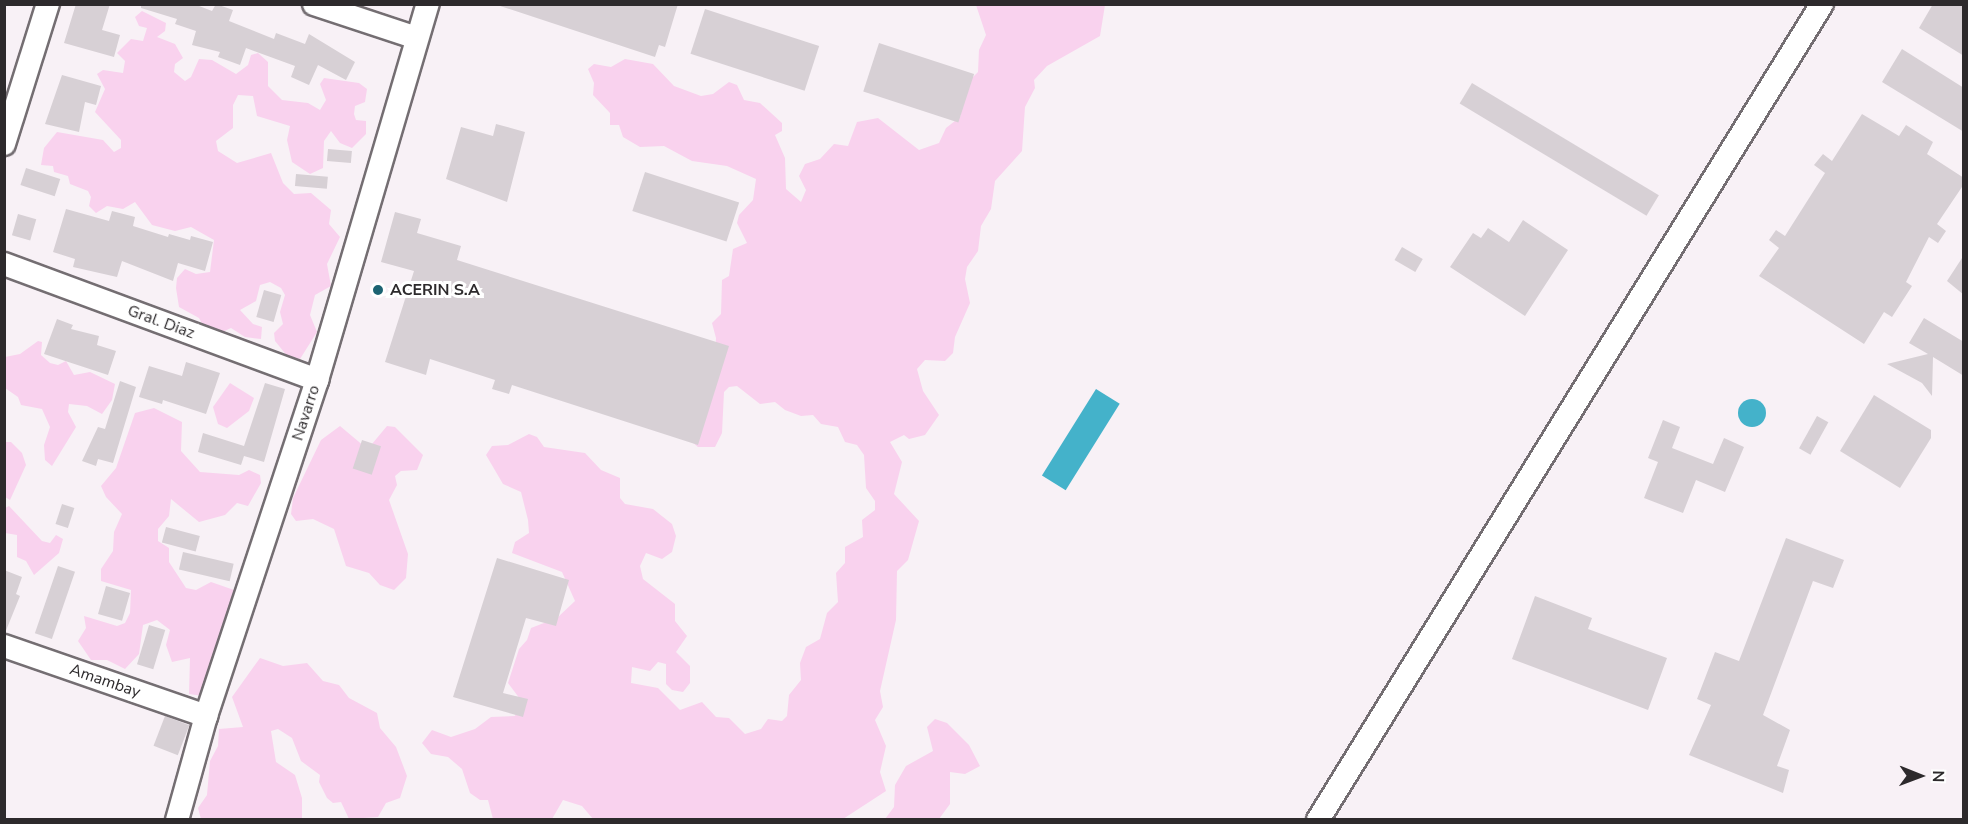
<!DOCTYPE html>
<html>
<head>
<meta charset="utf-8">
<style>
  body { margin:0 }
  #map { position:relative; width:1968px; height:824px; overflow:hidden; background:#f8f1f6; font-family:"Nunito Sans",sans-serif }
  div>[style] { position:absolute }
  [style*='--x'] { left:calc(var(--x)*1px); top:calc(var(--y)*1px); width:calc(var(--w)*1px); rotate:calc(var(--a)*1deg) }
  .green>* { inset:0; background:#f9d2ee }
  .water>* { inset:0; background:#44b2ca; transform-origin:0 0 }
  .round { border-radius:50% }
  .building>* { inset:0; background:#d7d0d5; transform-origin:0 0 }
  .roads { filter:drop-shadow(2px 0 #746e72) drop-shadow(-2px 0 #746e72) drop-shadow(0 2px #746e72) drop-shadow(0 -2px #746e72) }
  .minor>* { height:22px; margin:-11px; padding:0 11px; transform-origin:11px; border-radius:11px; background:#fff }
  .dots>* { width:16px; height:16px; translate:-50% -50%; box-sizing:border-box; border:3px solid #fff; border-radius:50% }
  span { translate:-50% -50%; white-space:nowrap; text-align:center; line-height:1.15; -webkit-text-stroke:6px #fff; paint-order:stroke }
  .poi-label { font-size:16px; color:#2d2a2c; font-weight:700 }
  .left { translate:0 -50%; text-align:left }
  .street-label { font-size:16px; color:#2d2a2c }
  .frame { position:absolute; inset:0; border:6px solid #2d2a2c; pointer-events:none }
  .north { position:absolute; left:1890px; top:746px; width:60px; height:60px; -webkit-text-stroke:4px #fff; paint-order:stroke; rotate:91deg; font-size:16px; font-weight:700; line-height:24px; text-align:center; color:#2d2a2c }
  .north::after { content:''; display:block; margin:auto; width:21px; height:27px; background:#2d2a2c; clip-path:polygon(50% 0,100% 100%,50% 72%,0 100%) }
</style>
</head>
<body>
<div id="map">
  <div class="green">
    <i style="clip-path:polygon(976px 5px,1105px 5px,1100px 36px,1047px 66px,1034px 80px,1035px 88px,1025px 107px,1022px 151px,995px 181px,991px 209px,981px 226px,978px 251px,967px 267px,965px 279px,970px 303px,955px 337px,953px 353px,945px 361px,925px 360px,917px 369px,923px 391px,939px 415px,925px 435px,909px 439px,904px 435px,890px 442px,902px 462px,894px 494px,919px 521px,908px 560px,897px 571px,896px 620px,880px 691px,883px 707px,875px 720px,886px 746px,880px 772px,886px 791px,843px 819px,593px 819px,582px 806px,563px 800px,552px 819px,493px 819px,488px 800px,480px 800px,470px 793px,462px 769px,448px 757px,431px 754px,422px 743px,432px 730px,451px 737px,475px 729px,491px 717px,515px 716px,520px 699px,508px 683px,519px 649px,527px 640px,531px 628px,557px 618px,575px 601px,562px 572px,512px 553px,515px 542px,529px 533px,528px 520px,521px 492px,503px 484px,486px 455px,492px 446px,508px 445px,529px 434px,537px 437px,544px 447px,585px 453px,601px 470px,620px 478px,620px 498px,625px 504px,653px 509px,672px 524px,676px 536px,672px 552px,662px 559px,646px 553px,640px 566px,643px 579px,675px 604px,675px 621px,687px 636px,676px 652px,690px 666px,690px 683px,683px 692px,672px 690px,666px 684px,666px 664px,658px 662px,650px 671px,632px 667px,631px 683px,658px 688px,680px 710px,702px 702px,716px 717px,729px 718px,745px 734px,761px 729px,768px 719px,782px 721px,787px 716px,789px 695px,801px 680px,800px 663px,806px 647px,820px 639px,827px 613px,838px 602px,836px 573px,845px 563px,845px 547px,863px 537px,862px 520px,875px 510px,875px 501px,866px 488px,864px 455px,857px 445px,845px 442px,838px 427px,821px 424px,813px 415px,801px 416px,785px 410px,775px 402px,760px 404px,737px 386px,729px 387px,724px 392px,722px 433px,715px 447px,698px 447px,692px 442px,715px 363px,716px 338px,712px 323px,721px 314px,722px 280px,729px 276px,733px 249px,747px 243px,737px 223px,739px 215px,753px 200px,756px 179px,727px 166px,692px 161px,664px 146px,640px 147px,623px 137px,619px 125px,610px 125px,610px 113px,593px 95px,594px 83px,588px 69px,594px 64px,611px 67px,625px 59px,653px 64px,674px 86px,701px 96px,713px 94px,729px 82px,737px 85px,744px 100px,760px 103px,782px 123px,782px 131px,775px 135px,785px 158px,786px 189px,801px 202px,806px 190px,799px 176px,805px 164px,820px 159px,834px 144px,848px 146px,857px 122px,878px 118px,919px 150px,939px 143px,946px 128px,960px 117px,967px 83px,978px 72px,979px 50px,986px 35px)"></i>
    <i style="clip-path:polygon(142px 11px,166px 23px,165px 31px,157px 37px,175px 44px,183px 58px,175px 64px,174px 72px,185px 81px,191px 77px,199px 59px,212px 60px,236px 74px,248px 65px,251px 55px,258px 53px,268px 62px,268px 86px,282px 100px,308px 103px,320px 110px,326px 100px,320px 84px,324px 78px,359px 83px,367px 89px,365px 102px,355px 106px,354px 114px,356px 120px,366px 121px,366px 134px,352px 148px,340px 143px,331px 131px,324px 141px,323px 168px,310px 174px,292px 162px,287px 140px,290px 126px,257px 116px,253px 96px,238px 95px,233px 105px,233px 128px,216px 141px,218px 151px,237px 163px,271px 153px,283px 183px,294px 194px,311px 193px,331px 210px,329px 224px,340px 237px,327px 264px,331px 286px,315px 295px,310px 315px,317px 332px,300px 359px,288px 357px,275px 341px,274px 333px,283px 324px,280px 312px,285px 295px,281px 288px,270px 282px,260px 285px,256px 301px,240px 310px,253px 324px,262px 327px,261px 339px,245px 337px,231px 328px,218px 334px,206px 331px,199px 318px,179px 307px,176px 288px,177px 278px,185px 269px,196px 274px,210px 272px,214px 240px,191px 227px,175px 231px,152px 225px,135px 202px,123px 209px,107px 206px,96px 213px,89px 206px,91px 197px,88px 191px,70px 184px,68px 176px,54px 172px,53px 166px,41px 165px,44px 148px,57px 132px,103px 140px,114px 152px,121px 148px,121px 140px,95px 112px,105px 89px,97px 74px,103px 70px,123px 73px,125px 61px,117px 53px,131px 39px,143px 41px,147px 28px,139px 26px,135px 17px)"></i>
    <i style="clip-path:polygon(38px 341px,42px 342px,41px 355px,50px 363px,58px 365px,66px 361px,74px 375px,90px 372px,115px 384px,112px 400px,102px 414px,87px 406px,69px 404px,68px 412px,76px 427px,52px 466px,45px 460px,44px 445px,50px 427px,42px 409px,21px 405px,18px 397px,5px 388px,5px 357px,20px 354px)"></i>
    <i style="clip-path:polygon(230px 383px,254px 398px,249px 411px,227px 428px,218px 424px,213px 407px)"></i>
    <i style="clip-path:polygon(154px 408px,182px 422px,181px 451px,200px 472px,239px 475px,249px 470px,260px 475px,261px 483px,248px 506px,237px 503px,225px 515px,199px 522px,171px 499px,169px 516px,158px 529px,158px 541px,169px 548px,169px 562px,186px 588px,196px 590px,211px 582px,234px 590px,233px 606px,224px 619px,226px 627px,203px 696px,189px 694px,190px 658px,172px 662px,166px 645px,170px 630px,157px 620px,143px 625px,139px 654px,125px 669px,107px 660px,91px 660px,78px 641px,86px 628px,84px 616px,117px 626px,125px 623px,130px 613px,131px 590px,101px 581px,101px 569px,113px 551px,114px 532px,122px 514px,106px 497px,101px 486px,116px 468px,135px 413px)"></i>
    <i style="clip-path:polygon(340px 426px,365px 447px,372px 444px,387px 426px,395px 427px,423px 455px,417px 470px,401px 471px,395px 476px,397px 485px,389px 500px,408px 554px,406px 578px,394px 590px,380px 585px,369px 573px,346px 566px,334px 529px,313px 519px,296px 521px,291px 514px,293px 498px,321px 440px)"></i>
    <i style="clip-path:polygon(5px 442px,11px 442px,22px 453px,26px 465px,10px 500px,5px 497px)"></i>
    <i style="clip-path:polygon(9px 506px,42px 541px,50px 543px,56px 535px,63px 539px,59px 553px,34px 575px,26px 561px,17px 557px,17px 535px,5px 533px,5px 508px)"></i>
    <i style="clip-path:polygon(260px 658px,283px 666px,307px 663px,323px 681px,339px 685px,349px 698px,377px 713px,380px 728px,396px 747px,407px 776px,400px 798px,386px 803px,378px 817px,349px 819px,341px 802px,333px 803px,327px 798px,319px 782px,320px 775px,301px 761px,292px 738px,278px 729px,271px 731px,276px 762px,295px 775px,302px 798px,302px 819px,201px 819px,198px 808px,207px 795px,210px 761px,218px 746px,219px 729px,243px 727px,232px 697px)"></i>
    <i style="clip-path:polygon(935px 719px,947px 723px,969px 745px,980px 766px,965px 774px,950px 772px,950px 804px,939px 819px,885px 819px,894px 807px,895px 785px,906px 766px,933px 751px,927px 727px)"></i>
  </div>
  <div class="water">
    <i style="left:1096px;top:389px;width:28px;height:102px;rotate:32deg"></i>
    <i class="round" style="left:1738px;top:399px;width:28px;height:28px"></i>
  </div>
  <div class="building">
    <i style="clip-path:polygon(76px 4px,110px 4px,102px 30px,120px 35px,114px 57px,64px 43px)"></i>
    <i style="clip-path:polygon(141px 4px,194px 4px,212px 11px,216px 4px,233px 10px,229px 21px,274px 39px,276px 33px,305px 44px,309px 34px,355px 62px,346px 80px,318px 65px,309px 85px,291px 77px,295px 66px,246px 48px,240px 65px,218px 57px,220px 52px,192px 45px,196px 31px,175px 24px,177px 19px,141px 8px)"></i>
    <i style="clip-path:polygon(494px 4px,678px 4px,665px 47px,659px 45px,655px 57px)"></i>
    <i style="clip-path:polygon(1933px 4px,1964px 4px,1964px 56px,1919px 28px)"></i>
    <i style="left:705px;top:9px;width:120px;height:47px;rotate:18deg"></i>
    <i style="left:879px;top:43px;width:100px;height:51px;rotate:18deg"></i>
    <i style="clip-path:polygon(1902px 49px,1964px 88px,1964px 132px,1882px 82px)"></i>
    <i style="clip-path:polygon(62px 75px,101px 86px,96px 105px,85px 102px,79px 132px,45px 124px)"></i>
    <i style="left:1472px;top:83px;width:218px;height:24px;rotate:31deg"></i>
    <i style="clip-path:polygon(1862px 114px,1899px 136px,1906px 125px,1933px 142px,1927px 154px,1964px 178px,1964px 184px,1937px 224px,1946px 231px,1938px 243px,1929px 237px,1906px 282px,1912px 286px,1892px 317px,1884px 312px,1864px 344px,1759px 276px,1779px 248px,1769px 240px,1776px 230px,1785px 236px,1825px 173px,1814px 165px,1823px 154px,1832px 161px)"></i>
    <i style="clip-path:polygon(496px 124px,525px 132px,507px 202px,446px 179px,461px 127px,493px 136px)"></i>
    <i style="left:328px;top:149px;width:24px;height:12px;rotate:5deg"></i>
    <i style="left:26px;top:168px;width:36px;height:18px;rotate:18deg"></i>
    <i style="left:645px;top:172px;width:99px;height:41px;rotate:18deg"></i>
    <i style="left:296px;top:174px;width:32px;height:12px;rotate:5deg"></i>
    <i style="clip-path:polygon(66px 209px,109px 221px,112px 211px,135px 217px,133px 226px,168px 237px,169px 234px,190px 240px,191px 236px,213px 242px,205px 271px,178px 263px,173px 281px,122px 261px,117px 277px,73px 267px,75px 259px,53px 252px)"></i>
    <i style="clip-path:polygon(395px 212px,421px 219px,417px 233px,461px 246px,457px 260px,729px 346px,698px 445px,512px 385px,509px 394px,492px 389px,495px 380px,430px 359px,426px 375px,385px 362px,414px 271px,381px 262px)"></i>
    <i style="left:18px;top:214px;width:19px;height:22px;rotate:16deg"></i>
    <i style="clip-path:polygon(1523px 220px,1568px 250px,1525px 316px,1450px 267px,1473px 233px,1481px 238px,1488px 228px,1509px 242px)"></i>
    <i style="left:1402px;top:247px;width:24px;height:15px;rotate:30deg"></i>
    <i style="clip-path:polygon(1964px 255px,1964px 295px,1947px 281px)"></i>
    <i style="left:264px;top:290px;width:18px;height:28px;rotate:16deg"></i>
    <i style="clip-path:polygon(1924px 318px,1964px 342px,1964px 376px,1933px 357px,1932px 396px,1922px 383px,1887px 364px,1928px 354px,1909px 343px)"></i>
    <i style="clip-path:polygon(57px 319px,73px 325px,71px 329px,99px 336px,97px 345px,116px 351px,108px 375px,44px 354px)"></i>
    <i style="clip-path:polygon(186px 362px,220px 373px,206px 414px,163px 400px,162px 404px,139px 397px,149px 366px,182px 376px)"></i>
    <i style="clip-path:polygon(120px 381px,136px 387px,113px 463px,98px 459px,96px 466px,82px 461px,98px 427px,105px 429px)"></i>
    <i style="clip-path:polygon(265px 383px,285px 389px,264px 462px,244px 456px,241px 465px,198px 452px,203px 433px,244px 446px)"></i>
    <i style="clip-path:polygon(1874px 395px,1931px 430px,1931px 438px,1900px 488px,1840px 451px)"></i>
    <i style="left:1817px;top:416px;width:13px;height:37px;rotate:29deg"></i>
    <i style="clip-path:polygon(1663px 420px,1680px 427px,1672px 448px,1713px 464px,1724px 438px,1744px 447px,1725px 492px,1696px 480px,1683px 513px,1644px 498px,1658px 462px,1648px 458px)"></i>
    <i style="left:362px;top:440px;width:20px;height:30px;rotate:18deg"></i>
    <i style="left:62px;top:504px;width:13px;height:21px;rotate:18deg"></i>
    <i style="left:166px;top:527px;width:35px;height:16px;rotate:15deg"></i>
    <i style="clip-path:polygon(1786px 538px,1844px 560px,1833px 588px,1813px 581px,1763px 715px,1790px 730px,1777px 766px,1789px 770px,1783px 793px,1689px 755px,1711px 705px,1697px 699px,1715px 652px,1739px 661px)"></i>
    <i style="left:183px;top:552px;width:52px;height:18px;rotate:13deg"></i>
    <i style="clip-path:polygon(497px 558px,569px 580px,556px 626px,526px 618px,503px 693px,528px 699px,523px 717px,453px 697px)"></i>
    <i style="left:58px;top:566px;width:18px;height:71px;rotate:19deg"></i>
    <i style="clip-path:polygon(4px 570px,22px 577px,16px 594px,20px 596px,5px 633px)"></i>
    <i style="left:106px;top:586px;width:25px;height:29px;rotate:16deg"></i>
    <i style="clip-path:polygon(1535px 596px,1592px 618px,1588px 629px,1667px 658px,1648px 710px,1512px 659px)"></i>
    <i style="left:149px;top:625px;width:17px;height:41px;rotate:17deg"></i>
    <i style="left:165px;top:716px;width:26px;height:32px;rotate:21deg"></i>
  </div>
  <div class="roads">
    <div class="minor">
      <i style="--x:314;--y:4;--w:108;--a:18.3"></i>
      <i style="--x:4;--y:144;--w:147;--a:-72.6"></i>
      <i style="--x:4;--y:264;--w:334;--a:20.3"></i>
      <i style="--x:4;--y:646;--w:214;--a:19.1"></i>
      <i style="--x:177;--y:820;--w:108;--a:-74.4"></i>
      <i style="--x:206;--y:716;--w:354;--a:-71.7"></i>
      <i style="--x:317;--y:380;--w:392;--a:-73.6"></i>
      <i style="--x:1318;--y:820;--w:959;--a:-58.3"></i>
    </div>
  </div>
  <div class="dots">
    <i style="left:378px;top:290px;background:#1c6372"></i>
  </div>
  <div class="poi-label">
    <span class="left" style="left:390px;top:290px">ACERIN S.A</span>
  </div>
  <div class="street-label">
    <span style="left:161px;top:322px;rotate:20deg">Gral. Diaz</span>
    <span style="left:306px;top:413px;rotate:-72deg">Navarro</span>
    <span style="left:105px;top:681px;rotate:19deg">Amambay</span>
  </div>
  <div class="frame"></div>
  <div class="north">N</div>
</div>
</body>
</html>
